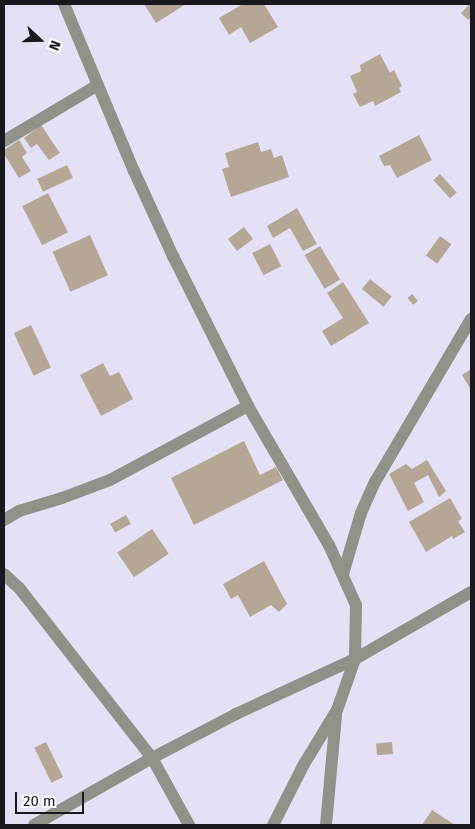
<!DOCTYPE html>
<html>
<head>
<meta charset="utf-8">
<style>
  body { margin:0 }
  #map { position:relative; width:475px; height:829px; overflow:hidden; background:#e4e1f6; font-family:"Fira Sans",sans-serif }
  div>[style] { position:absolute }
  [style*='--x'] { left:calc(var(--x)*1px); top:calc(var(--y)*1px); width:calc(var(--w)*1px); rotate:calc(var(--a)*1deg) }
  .building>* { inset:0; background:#b5a696; transform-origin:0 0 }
  .street>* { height:12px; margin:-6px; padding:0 6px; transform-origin:6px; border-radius:6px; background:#909188 }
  span { translate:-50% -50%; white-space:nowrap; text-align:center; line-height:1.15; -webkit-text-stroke:4px #fff; paint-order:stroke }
  .frame { position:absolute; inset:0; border:5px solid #19181f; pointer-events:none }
  .north { position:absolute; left:15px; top:15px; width:50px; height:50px; -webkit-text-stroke:4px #fff; paint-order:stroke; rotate:111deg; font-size:14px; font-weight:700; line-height:20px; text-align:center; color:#19181f }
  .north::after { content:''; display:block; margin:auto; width:18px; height:22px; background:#19181f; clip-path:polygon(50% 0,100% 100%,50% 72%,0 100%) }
  .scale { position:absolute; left:15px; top:792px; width:69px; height:22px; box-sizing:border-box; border:2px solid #19181f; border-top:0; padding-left:6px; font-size:15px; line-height:18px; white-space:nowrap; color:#19181f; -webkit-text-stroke:4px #fff; paint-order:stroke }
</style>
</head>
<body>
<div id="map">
  <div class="building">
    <i style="clip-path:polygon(144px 4px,186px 4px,156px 23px)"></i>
    <i style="clip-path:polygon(243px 4px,264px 4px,278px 27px,250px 43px,241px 27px,229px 35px,219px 18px)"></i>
    <i style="clip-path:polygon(470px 4px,471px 17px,468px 20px,461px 13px)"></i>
    <i style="clip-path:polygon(380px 54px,390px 73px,394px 70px,402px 86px,399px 88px,401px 92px,375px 106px,373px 101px,360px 107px,353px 94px,357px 92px,350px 76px,361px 71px,360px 65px)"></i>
    <i style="clip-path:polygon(41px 125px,60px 153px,49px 160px,37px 144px,31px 148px,24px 138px)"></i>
    <i style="clip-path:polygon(419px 135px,432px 160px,397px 178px,390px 165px,384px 166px,379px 156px)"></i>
    <i style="clip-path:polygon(19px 140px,27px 153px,22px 157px,31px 171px,19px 178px,4px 154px,4px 150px)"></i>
    <i style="clip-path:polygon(258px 142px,261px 152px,271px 149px,274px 158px,282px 155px,289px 177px,231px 197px,222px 169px,229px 167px,225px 153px)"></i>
    <i style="left:67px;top:165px;width:14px;height:33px;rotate:65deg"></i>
    <i style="left:440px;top:174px;width:25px;height:9px;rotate:48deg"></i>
    <i style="left:48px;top:193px;width:44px;height:29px;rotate:63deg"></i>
    <i style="clip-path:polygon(297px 208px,317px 244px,303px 251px,290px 228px,273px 238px,267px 226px)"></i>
    <i style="left:244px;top:227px;width:15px;height:20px;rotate:53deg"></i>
    <i style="left:90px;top:235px;width:44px;height:41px;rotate:66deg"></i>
    <i style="left:440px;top:236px;width:14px;height:24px;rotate:36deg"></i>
    <i style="left:270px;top:244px;width:25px;height:20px;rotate:63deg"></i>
    <i style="left:320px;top:246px;width:39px;height:18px;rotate:59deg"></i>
    <i style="left:370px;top:279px;width:28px;height:13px;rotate:39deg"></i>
    <i style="clip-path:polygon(343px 282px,369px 323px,331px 346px,322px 331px,343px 318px,327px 293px)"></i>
    <i style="left:412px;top:294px;width:9px;height:6px;rotate:49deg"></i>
    <i style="left:31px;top:325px;width:47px;height:19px;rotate:65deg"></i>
    <i style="clip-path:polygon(103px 363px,110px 376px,119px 372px,133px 399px,101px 416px,80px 375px)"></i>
    <i style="clip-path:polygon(471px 369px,471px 390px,462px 375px)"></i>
    <i style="clip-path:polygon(244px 441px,260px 475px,276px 467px,283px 480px,194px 525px,171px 478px)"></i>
    <i style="clip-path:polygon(427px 460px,446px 491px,439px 497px,428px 475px,414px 483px,424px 502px,408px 511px,389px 474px,406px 464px,412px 469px)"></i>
    <i style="clip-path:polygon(450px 498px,462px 519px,458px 521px,465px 532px,453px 539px,452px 536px,426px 552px,409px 522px)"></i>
    <i style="left:126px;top:515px;width:10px;height:18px;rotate:61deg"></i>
    <i style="left:152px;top:529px;width:30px;height:42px;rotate:56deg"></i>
    <i style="clip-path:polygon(264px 561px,287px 604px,279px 612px,271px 605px,250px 617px,238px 595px,231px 599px,223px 584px)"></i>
    <i style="left:46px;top:742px;width:39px;height:13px;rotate:64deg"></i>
    <i style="left:392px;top:742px;width:12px;height:16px;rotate:85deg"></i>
    <i style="clip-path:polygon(432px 810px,455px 825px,422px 825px)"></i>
  </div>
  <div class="street">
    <i style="--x:64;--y:4;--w:181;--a:67.3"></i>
    <i style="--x:134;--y:171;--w:94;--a:65.4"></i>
    <i style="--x:173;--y:256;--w:168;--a:63.4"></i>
    <i style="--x:248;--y:406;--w:161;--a:59.8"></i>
    <i style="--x:329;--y:545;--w:66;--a:65.8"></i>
    <i style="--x:356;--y:605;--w:54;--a:91.1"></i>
    <i style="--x:355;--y:659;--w:54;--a:109.4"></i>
    <i style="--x:337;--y:710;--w:63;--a:121.4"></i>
    <i style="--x:304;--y:764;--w:68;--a:116.9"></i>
    <i style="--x:4;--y:141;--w:109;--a:-30.8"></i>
    <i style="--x:4;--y:520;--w:17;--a:-31"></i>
    <i style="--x:19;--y:511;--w:45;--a:-16.8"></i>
    <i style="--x:62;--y:498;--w:51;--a:-20.6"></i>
    <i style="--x:110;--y:480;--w:157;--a:-28.2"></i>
    <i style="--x:4;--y:574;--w:22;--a:43"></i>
    <i style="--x:20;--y:589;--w:214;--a:52"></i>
    <i style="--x:152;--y:758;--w:77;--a:61.1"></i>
    <i style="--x:343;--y:574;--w:64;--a:-73.6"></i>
    <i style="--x:361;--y:513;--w:34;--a:-66"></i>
    <i style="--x:375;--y:482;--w:189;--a:-59.5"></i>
    <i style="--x:34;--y:825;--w:136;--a:-29.6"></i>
    <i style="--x:152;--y:758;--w:95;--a:-27.6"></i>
    <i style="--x:236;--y:714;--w:131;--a:-24.8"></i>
    <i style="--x:355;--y:659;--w:134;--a:-30"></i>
    <i style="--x:326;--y:825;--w:110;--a:-84.8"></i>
  </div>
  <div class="frame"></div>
  <div class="north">N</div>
  <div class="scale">20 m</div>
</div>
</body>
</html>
